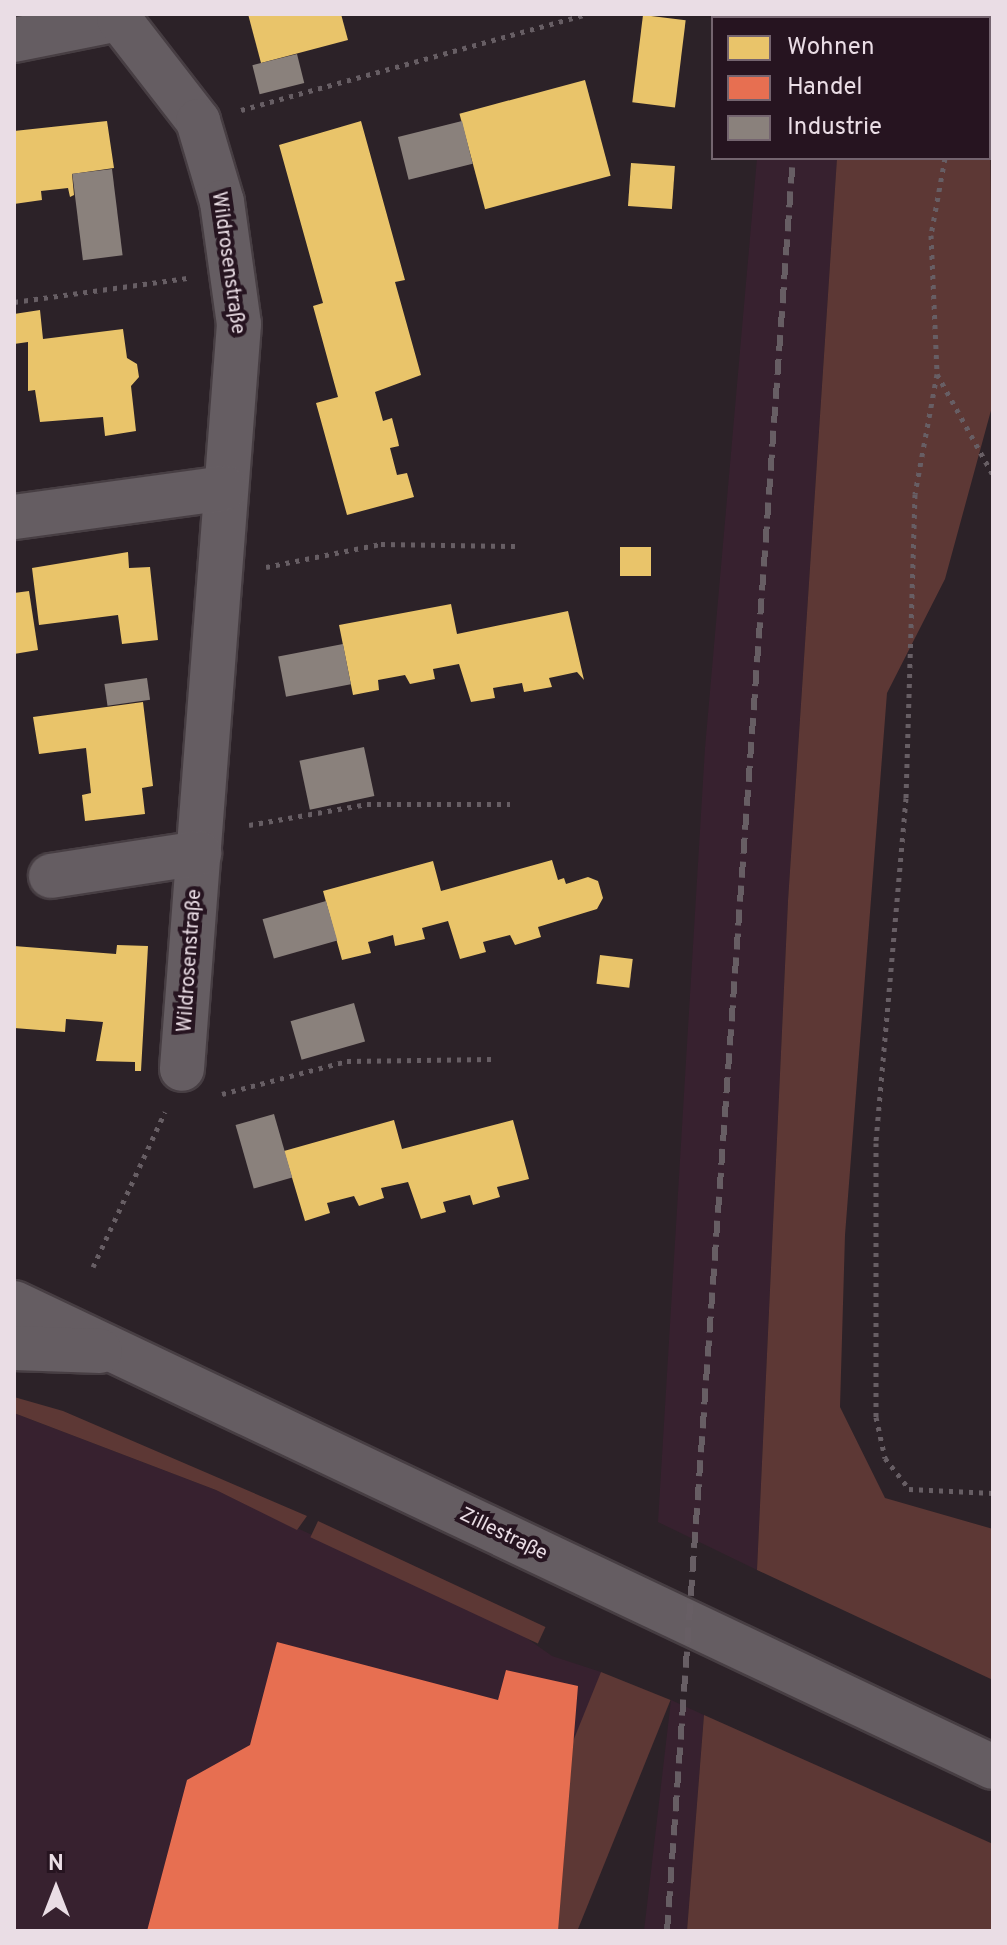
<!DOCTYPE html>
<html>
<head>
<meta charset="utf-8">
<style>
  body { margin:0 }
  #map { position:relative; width:1007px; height:1945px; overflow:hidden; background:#2c2228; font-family:Overpass,sans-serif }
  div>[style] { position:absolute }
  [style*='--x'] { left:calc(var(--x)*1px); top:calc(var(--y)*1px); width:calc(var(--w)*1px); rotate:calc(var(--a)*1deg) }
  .built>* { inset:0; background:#37212f }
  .green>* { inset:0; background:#5d3835; transform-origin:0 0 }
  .homes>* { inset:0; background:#e9c46a; transform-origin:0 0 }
  .shops>* { inset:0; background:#e76f51 }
  .industry>* { inset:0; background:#8a817c; transform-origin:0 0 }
  .path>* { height:5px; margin-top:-2.5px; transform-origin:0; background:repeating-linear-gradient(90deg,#675e64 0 4px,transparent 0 10px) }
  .roads { filter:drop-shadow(2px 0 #473e43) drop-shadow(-2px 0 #473e43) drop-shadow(0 2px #473e43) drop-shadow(0 -2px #473e43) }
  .street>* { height:44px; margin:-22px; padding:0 22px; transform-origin:22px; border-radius:22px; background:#655d62 }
  .secondary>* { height:44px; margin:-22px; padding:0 22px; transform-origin:22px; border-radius:22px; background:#655d62 }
  .rail>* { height:6px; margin-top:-3px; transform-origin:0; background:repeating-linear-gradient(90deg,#675e64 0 16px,transparent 0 24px) }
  span { translate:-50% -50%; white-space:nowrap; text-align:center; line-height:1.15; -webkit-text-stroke:8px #261420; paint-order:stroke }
  .street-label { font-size:20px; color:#eadde5 }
  .frame { position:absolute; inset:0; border:16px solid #eadde5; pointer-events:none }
  .legend { position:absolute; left:711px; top:16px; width:280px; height:144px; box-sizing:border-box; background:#261420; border:2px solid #74646f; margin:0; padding:10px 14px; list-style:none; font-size:24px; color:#eadde5 }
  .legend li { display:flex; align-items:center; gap:16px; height:40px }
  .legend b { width:40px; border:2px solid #74646f }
  .north { position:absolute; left:16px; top:1849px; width:80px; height:80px; -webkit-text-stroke:6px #261420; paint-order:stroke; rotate:0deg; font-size:22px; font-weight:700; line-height:32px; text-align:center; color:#eadde5 }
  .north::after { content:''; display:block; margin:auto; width:28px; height:36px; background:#eadde5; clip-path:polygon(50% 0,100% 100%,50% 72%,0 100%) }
</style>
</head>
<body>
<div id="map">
  <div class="built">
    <i style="clip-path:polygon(757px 158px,837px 158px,788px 901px,757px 1570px,658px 1522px,705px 748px)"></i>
    <i style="clip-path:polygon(14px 1413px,216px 1490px,515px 1630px,552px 1656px,601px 1672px,569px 1931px,14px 1931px)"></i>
    <i style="clip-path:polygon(671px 1700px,704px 1715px,687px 1931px,644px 1931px)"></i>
  </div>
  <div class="green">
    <i style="clip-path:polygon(989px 22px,993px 403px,945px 579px,887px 693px,845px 1235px,840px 1407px,885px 1498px,993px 1529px,993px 1680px,757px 1570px,788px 901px,837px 158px,989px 158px)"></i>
    <i style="clip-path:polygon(14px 1397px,63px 1411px,307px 1516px,297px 1530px,216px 1490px,14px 1413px)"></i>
    <i style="left:318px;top:1521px;width:251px;height:18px;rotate:25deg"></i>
    <i style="left:601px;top:1672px;width:75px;height:261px;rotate:22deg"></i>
    <i style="clip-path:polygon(704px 1715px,993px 1844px,993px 1931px,687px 1931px)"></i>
  </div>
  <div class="homes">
    <i style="clip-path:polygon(248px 14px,341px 14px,348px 40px,261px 63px)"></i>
    <i style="left:643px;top:15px;width:43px;height:88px;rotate:7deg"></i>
    <i style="left:585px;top:80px;width:99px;height:130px;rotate:75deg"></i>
    <i style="clip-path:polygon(107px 121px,114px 168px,72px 174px,74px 195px,70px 197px,68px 188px,41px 191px,42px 200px,14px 204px,14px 131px)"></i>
    <i style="clip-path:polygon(361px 121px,405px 280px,395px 282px,421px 375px,375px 392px,383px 421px,392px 418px,398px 441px,399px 446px,390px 448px,397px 475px,407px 473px,414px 497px,347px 515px,316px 403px,338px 397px,313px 306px,323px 303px,279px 145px)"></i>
    <i style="left:631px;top:163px;width:44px;height:43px;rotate:4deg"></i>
    <i style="clip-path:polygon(40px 310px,43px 339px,123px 329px,127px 358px,137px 364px,139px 377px,131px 386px,136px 431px,105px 436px,103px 417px,40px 422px,35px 390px,28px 391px,28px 342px,14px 344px,14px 314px)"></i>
    <i style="left:651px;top:547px;width:29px;height:31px;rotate:90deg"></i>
    <i style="clip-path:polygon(128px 552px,129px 568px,150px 567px,158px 640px,122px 644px,118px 615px,39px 625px,32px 568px)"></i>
    <i style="clip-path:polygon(29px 591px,38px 650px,14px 654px,14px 593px)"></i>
    <i style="clip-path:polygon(451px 604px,457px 634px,568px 611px,584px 680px,577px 672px,549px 678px,552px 687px,524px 692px,522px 683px,493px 688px,495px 698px,471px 702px,459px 664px,433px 669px,435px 679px,410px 684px,405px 675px,378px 680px,379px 690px,353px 695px,339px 625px)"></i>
    <i style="clip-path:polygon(143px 702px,153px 786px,142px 788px,145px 814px,85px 821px,82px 795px,91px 793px,86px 748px,39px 754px,33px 717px)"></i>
    <i style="clip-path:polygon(552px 860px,558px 880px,564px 878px,566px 884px,588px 877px,598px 881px,603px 898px,597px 909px,538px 927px,541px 937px,515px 945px,510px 935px,483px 942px,486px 952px,460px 959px,448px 921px,422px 928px,425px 939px,395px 946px,393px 935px,368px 942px,371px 953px,342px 960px,323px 891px,433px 861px,441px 891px)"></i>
    <i style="clip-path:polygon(117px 945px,148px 946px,141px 1071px,135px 1071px,135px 1062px,96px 1061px,103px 1022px,66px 1019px,65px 1032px,14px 1028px,14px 946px,116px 954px)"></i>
    <i style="left:600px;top:955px;width:33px;height:29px;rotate:7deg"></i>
    <i style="clip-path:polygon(394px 1120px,402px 1149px,513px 1120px,529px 1179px,497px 1187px,500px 1197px,473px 1205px,470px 1195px,443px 1202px,446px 1212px,421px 1219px,408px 1182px,381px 1188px,384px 1198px,359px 1206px,354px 1196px,327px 1203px,330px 1213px,305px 1221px,284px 1151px)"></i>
  </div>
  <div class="shops">
    <i style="clip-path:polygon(277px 1642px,498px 1700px,506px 1670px,578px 1686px,558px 1931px,147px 1931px,187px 1780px,250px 1745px)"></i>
  </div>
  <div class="industry">
    <i style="left:297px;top:54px;width:30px;height:46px;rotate:76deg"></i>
    <i style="left:462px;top:121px;width:44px;height:66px;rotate:76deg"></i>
    <i style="left:112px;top:169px;width:87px;height:40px;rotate:83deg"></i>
    <i style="left:343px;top:644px;width:41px;height:66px;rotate:79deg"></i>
    <i style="left:147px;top:678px;width:22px;height:43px;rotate:82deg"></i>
    <i style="left:364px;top:747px;width:50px;height:66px;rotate:78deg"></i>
    <i style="left:326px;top:901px;width:41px;height:66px;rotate:74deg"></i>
    <i style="left:354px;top:1003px;width:40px;height:66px;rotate:74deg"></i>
    <i style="left:274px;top:1114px;width:66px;height:40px;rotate:74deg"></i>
  </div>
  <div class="path">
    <i style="--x:949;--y:14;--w:4;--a:63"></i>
    <i style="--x:989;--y:108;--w:9;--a:63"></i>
    <i style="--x:241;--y:110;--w:360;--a:-15.5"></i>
    <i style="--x:945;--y:158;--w:78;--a:100.3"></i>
    <i style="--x:931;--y:235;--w:139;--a:87.5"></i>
    <i style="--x:937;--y:374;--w:122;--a:100.4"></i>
    <i style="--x:915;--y:494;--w:304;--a:91.7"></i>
    <i style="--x:906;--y:798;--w:346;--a:95"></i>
    <i style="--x:876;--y:1143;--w:274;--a:90"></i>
    <i style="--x:876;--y:1417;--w:42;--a:77.6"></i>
    <i style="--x:885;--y:1458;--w:39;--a:52"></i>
    <i style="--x:909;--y:1489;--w:84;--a:2.7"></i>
    <i style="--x:14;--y:302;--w:175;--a:-7.9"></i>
    <i style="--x:937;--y:374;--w:115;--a:61"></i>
    <i style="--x:266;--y:567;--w:117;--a:-11.3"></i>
    <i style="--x:381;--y:544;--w:134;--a:0.9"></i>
    <i style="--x:249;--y:825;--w:120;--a:-10.1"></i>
    <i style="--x:367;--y:804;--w:143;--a:0"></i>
    <i style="--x:222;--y:1094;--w:129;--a:-14.8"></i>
    <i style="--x:347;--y:1061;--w:146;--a:-0.8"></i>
    <i style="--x:93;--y:1267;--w:171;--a:-65.1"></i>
  </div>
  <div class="roads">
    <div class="street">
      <i style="--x:14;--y:40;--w:107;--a:-11.3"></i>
      <i style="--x:119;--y:19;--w:129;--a:52.2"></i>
      <i style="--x:198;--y:121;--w:84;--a:73.5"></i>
      <i style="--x:222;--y:202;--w:123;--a:82.1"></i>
      <i style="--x:239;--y:324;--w:747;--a:94.38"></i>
      <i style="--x:14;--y:517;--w:213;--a:-7.8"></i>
      <i style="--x:51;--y:876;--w:150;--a:-8.8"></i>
    </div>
    <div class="secondary">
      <i style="--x:14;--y:1303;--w:1083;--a:25.36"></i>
      <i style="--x:14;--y:1348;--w:86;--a:2"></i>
    </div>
  </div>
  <div class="rail">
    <i style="--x:803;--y:18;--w:4;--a:-90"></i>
    <i style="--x:667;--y:1931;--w:1777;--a:-85.94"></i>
  </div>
  <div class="street-label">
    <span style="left:227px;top:263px;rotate:82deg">Wildrosenstraße</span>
    <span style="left:191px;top:961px;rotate:-86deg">Wildrosenstraße</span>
    <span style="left:503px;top:1535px;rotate:26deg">Zillestraße</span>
  </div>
  <div class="frame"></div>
  <ul class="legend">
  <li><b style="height:22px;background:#e9c46a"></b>Wohnen</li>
  <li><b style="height:22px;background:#e76f51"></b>Handel</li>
  <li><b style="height:22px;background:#8a817c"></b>Industrie</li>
  </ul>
  <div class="north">N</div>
</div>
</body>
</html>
